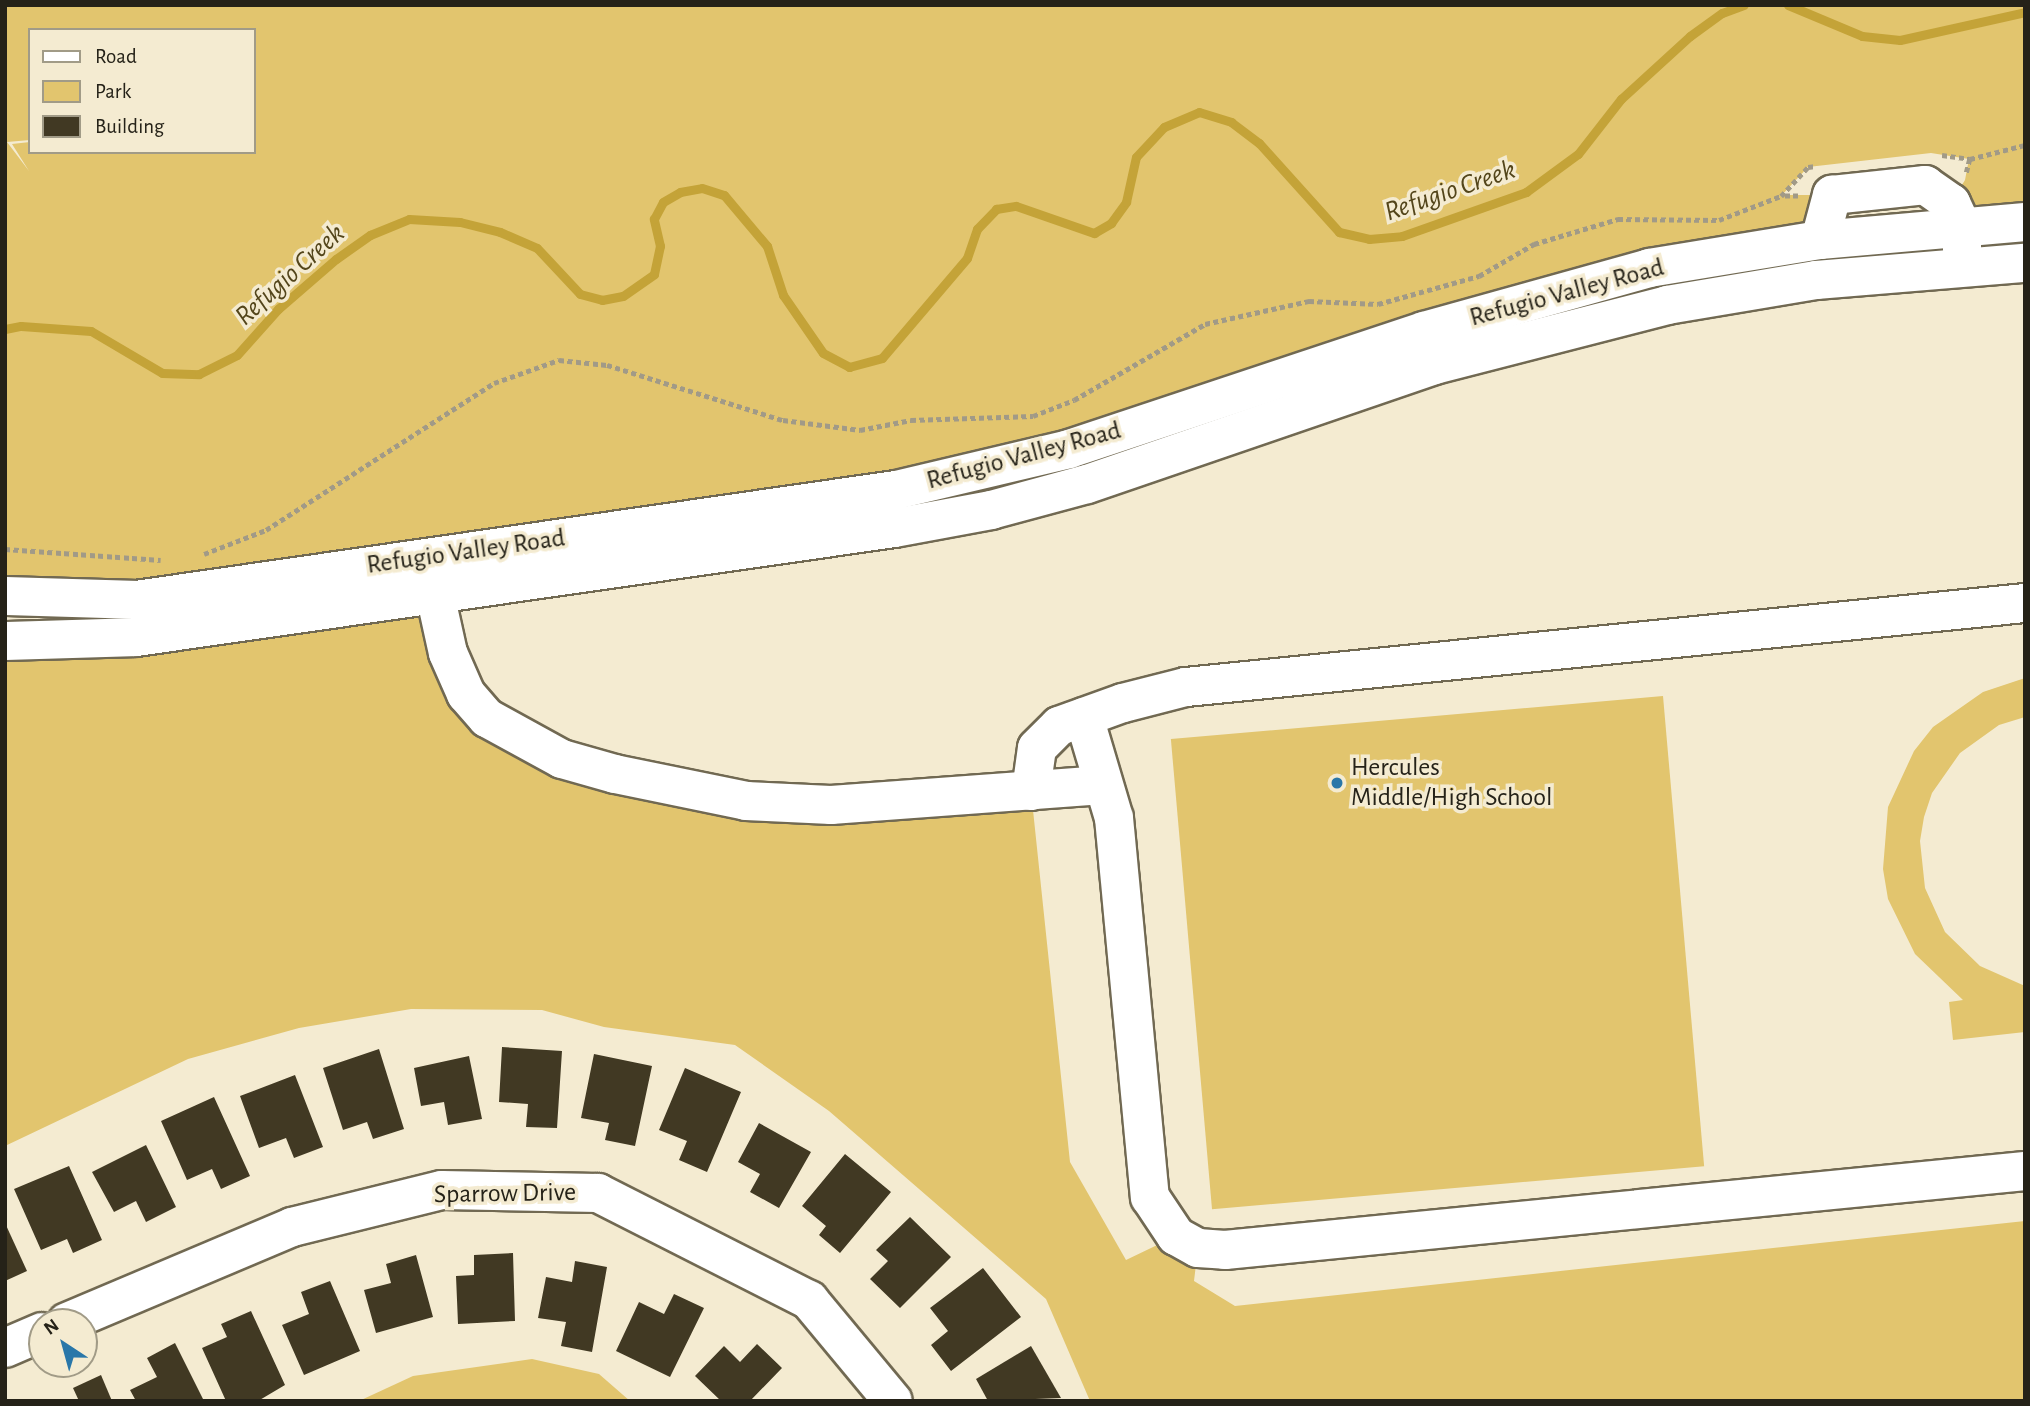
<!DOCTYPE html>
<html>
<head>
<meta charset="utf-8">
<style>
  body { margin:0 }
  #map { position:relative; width:2030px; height:1406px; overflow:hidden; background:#f4ebd1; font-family:"Alegreya Sans",sans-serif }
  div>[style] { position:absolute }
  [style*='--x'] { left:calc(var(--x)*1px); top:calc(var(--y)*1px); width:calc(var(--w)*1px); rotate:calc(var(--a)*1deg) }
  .green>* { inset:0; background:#e2c56e; transform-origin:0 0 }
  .stream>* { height:9px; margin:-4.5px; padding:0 4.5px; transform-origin:4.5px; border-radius:4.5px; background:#c4a338 }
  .building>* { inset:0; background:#413923 }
  .path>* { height:4.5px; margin-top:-2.25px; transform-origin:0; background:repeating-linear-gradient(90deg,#a19a87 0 5px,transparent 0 8.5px) }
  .roads { filter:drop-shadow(2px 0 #716952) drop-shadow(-2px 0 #716952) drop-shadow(0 2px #716952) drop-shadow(0 -2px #716952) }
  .minor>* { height:38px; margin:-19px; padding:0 19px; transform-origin:19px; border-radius:19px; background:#fff }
  .dots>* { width:19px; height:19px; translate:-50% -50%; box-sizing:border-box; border:4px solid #f4ebd1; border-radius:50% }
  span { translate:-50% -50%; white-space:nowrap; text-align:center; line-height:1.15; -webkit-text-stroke:7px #f4ebd1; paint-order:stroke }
  .street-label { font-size:26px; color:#252218 }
  .poi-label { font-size:26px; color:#252218 }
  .left { translate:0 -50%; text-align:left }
  .water-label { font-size:28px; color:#53451a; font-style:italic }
  .frame { position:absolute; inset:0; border:7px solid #252218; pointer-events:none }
  .legend { position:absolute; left:28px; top:28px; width:228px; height:126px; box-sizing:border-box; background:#f4ebd1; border:2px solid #a19b87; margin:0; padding:9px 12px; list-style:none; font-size:21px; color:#252218 }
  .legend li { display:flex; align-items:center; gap:14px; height:35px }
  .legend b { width:35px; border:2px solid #a19b87 }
  .north { position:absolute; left:28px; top:1308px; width:70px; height:70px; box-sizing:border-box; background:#f4ebd1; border:2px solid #a19b87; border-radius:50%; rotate:324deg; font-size:19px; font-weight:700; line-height:28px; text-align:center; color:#252218 }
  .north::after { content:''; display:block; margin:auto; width:24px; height:32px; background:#2977a9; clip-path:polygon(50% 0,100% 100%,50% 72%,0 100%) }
</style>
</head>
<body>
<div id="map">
  <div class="green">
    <i style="clip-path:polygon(evenodd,5px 5px,2025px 5px,2025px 222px,1951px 203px,1965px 180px,1969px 159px,1931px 153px,1808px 167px,1782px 195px,1832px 195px,1820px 240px,1069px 449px,136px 600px,5px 596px,5px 5px,30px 30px,254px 30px,254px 152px,30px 152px,30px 142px,12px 144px,29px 171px,7px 142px,30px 140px,30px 30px)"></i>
    <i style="clip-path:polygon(435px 594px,487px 718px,682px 791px,1031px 791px,1070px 1162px,1126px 1260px,1176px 1236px,1198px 1248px,1194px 1281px,1235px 1306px,2025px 1221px,2025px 1401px,1090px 1401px,1046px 1299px,829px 1111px,735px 1045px,604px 1027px,542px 1010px,411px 1009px,299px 1028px,188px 1059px,5px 1146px,5px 641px)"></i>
    <i style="clip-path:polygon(2025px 678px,2025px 717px,1999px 725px,1960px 753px,1932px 793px,1924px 817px,1920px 841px,1925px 888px,1945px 932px,1980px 966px,2025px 986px,2025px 1032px,1953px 1040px,1949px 1002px,1963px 1000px,1915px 954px,1888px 899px,1883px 869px,1888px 807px,1914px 751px,1933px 727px,1983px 692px)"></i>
    <i style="left:1663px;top:696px;width:472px;height:494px;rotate:85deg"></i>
    <i style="clip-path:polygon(532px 1359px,599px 1374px,630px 1401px,359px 1401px,413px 1376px)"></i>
  </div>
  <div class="stream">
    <i style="--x:1788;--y:5;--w:80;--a:22.7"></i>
    <i style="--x:1862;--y:36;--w:38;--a:6"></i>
    <i style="--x:1900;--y:40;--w:128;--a:-12.6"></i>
    <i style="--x:5;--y:329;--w:16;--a:-11"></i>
    <i style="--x:21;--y:326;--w:70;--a:4.1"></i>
    <i style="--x:91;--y:331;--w:82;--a:30.6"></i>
    <i style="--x:162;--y:373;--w:37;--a:2"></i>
    <i style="--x:199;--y:374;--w:42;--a:-26.6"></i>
    <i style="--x:237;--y:355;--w:62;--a:-48.3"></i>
    <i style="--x:278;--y:309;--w:77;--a:-40.8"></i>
    <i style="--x:336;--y:259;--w:42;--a:-35.2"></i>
    <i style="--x:370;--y:235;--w:42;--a:-22.3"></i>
    <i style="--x:409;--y:219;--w:51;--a:3.4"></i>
    <i style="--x:460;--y:222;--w:41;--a:14"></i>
    <i style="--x:500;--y:232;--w:40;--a:23.4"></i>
    <i style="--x:537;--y:248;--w:63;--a:46.9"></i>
    <i style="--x:580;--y:294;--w:23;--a:15"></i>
    <i style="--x:602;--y:300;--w:21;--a:-11"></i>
    <i style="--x:623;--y:296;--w:38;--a:-35"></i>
    <i style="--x:654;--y:274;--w:29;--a:-78"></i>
    <i style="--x:660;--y:246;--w:28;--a:-103"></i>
    <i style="--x:654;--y:219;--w:19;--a:-62"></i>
    <i style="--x:663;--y:202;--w:20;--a:-30"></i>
    <i style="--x:680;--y:192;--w:22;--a:-10"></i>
    <i style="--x:702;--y:188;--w:23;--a:18"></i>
    <i style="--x:724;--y:195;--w:67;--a:49.9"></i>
    <i style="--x:767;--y:246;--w:52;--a:71.9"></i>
    <i style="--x:783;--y:295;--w:70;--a:55.4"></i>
    <i style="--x:823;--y:353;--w:30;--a:28"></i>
    <i style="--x:849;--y:367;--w:34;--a:-15"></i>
    <i style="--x:882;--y:358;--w:131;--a:-49.6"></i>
    <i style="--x:967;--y:258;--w:31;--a:-71"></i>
    <i style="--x:977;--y:229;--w:28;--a:-46"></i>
    <i style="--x:996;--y:209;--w:20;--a:-9"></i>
    <i style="--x:1016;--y:206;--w:83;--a:19.1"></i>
    <i style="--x:1094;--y:233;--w:20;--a:-30"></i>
    <i style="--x:1111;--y:223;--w:26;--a:-54"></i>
    <i style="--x:1126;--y:202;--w:46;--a:-77.5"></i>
    <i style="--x:1136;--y:157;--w:41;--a:-47"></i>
    <i style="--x:1164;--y:127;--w:38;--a:-23"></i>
    <i style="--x:1199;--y:112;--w:34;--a:17"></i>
    <i style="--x:1231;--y:122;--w:35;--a:37"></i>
    <i style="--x:1259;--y:143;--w:120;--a:48"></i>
    <i style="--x:1339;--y:232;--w:31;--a:13"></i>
    <i style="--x:1369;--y:239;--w:33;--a:-5"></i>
    <i style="--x:1402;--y:236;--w:132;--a:-19.5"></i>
    <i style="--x:1526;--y:192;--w:64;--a:-36.2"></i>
    <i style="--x:1578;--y:154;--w:70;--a:-52"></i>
    <i style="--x:1621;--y:99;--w:93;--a:-42.4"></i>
    <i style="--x:1690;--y:36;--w:39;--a:-36"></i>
    <i style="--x:1722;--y:13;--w:23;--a:-20"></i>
  </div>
  <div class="building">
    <i style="clip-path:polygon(502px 1047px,562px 1051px,557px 1128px,526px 1127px,528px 1104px,499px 1102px)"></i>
    <i style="clip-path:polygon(379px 1049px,404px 1129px,373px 1139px,367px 1122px,343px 1130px,323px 1068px)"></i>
    <i style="clip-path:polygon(594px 1054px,652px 1066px,635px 1146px,605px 1140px,609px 1123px,581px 1118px)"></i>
    <i style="clip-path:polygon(469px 1056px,482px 1119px,448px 1125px,444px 1102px,421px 1106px,414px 1068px)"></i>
    <i style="clip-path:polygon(685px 1068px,741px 1092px,707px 1172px,679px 1160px,687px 1141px,659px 1130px)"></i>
    <i style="clip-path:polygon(295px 1075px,323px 1147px,294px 1158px,286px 1138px,259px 1148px,240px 1096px)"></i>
    <i style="clip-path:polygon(214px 1097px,250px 1176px,221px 1189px,212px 1169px,187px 1180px,161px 1121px)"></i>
    <i style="clip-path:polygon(759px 1123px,811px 1152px,779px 1208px,750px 1192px,760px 1174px,738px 1162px)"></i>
    <i style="clip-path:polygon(146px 1145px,176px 1207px,146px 1222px,136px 1201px,114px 1212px,92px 1172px)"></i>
    <i style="clip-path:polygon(845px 1154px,891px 1192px,840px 1253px,819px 1235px,826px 1226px,802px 1206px)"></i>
    <i style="clip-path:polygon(69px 1166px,102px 1240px,73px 1253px,67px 1239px,41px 1250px,14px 1189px)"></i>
    <i style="clip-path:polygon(910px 1217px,951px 1257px,900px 1308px,870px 1279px,888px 1261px,876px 1250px)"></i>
    <i style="clip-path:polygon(5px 1223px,27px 1271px,5px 1281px)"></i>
    <i style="clip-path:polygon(513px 1253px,515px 1321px,458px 1324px,456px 1276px,474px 1275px,474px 1255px)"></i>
    <i style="clip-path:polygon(416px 1255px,433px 1317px,376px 1333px,364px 1290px,391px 1283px,386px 1264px)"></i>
    <i style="clip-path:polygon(575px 1261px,607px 1267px,592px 1352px,561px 1346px,566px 1322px,538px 1318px,546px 1277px,572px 1282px)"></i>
    <i style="clip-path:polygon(983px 1268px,1021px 1317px,951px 1371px,931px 1345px,948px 1331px,930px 1308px)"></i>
    <i style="clip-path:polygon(330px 1281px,360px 1351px,304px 1375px,282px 1325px,309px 1314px,301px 1292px)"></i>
    <i style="clip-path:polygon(674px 1294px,704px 1308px,670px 1377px,616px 1351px,639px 1302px,664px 1314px)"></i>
    <i style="clip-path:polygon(251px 1311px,285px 1385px,258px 1401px,226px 1401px,202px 1348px,227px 1337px,221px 1324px)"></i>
    <i style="clip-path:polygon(175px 1343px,204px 1401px,136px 1401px,130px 1390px,157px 1377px,147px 1358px)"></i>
    <i style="clip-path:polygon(757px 1344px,782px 1368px,750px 1401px,721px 1401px,695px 1376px,724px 1346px,740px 1362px)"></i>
    <i style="clip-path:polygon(1031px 1346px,1061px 1398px,988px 1401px,976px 1379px)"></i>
    <i style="clip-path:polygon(101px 1375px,112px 1401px,79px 1401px,73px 1388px)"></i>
  </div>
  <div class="path">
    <i style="--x:1942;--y:155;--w:28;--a:8"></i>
    <i style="--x:1970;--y:159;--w:16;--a:104"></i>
    <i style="--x:1970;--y:159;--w:57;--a:-14.3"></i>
    <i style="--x:1798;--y:196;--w:17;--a:180"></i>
    <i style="--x:1781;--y:196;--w:40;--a:-47"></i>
    <i style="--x:1808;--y:167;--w:8;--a:-7"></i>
    <i style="--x:5;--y:549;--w:156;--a:4"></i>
    <i style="--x:204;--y:554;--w:66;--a:-21.2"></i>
    <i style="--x:266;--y:530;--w:271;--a:-32.8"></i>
    <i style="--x:494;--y:383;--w:69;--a:-19.5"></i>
    <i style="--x:559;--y:360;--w:48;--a:5.9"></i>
    <i style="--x:607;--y:365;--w:184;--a:17.4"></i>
    <i style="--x:783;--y:420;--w:78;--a:7.4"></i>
    <i style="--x:860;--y:430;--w:52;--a:-11.1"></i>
    <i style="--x:911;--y:420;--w:122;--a:-1.9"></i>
    <i style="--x:1033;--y:416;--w:44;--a:-21.3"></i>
    <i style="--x:1074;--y:400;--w:151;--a:-30.1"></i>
    <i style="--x:1205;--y:324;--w:107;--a:-12.5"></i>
    <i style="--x:1309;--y:301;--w:69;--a:2.5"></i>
    <i style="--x:1378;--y:304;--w:105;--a:-15.5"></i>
    <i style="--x:1479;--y:276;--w:64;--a:-30.2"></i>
    <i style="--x:1534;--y:244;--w:88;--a:-16.6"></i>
    <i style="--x:1618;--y:219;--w:101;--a:0.6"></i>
    <i style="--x:1719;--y:220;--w:66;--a:-21.2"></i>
  </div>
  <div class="roads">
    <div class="minor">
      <i style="--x:1820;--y:240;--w:47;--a:-75.1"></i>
      <i style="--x:1832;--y:195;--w:94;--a:-6.1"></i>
      <i style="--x:1925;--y:185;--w:32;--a:35"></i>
      <i style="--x:1951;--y:203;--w:26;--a:65"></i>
      <i style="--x:1962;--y:227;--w:23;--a:90"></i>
      <i style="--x:435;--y:594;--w:60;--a:77.6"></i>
      <i style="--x:448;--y:653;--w:45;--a:66.3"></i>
      <i style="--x:466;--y:694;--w:32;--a:49"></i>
      <i style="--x:487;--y:718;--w:85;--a:28.7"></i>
      <i style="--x:562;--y:759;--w:55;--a:15.8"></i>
      <i style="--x:615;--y:774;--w:134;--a:11.6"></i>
      <i style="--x:746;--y:801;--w:85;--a:2.7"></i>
      <i style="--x:831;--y:805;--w:273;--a:-4.2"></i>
      <i style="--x:5;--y:596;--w:131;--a:1.7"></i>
      <i style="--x:136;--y:600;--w:768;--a:-8.24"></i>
      <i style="--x:896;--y:490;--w:178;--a:-13.3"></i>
      <i style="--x:1069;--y:449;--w:374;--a:-18.4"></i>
      <i style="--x:1424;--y:331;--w:234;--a:-15.6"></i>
      <i style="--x:1649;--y:268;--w:173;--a:-9.3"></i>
      <i style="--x:1820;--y:240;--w:206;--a:-5"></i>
      <i style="--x:5;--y:641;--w:131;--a:-1.7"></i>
      <i style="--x:136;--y:637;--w:766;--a:-8.18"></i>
      <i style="--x:894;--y:528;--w:99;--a:-10.5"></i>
      <i style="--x:991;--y:510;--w:99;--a:-15.2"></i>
      <i style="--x:1087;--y:484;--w:367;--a:-18.9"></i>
      <i style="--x:1434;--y:365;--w:241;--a:-14.4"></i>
      <i style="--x:1667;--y:305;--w:151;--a:-9.5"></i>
      <i style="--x:1816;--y:280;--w:210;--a:-4.7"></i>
      <i style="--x:1084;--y:717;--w:105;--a:73.5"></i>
      <i style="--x:1114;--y:818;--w:381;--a:84.6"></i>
      <i style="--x:1150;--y:1197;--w:47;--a:56.3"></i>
      <i style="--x:1176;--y:1236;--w:25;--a:29"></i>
      <i style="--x:1198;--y:1248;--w:27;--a:4"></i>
      <i style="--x:1225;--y:1250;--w:804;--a:-5.64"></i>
      <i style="--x:1031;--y:791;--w:43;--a:-82.1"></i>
      <i style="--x:1037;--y:748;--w:31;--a:-45"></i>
      <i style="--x:1059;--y:726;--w:68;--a:-19.8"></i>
      <i style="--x:1123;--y:703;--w:65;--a:-14.3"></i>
      <i style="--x:1186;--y:687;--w:843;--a:-5.72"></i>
      <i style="--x:67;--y:1322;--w:244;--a:-22.9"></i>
      <i style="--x:292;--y:1227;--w:154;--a:-13.9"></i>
      <i style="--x:442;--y:1190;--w:156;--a:1.1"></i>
      <i style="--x:598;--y:1193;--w:237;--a:26.9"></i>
      <i style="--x:809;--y:1300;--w:131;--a:50.3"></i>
      <i style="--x:5;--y:1348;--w:40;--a:-23.4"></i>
    </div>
  </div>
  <div class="dots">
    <i style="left:1337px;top:783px;background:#2977a9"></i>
  </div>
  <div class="street-label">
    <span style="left:1567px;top:293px;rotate:-15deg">Refugio Valley Road</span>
    <span style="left:1024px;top:456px;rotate:-15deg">Refugio Valley Road</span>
    <span style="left:466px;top:552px;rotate:-8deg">Refugio Valley Road</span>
    <span style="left:505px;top:1194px;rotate:-1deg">Sparrow Drive</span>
  </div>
  <div class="poi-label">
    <span class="left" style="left:1351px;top:783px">Hercules<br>Middle/High School</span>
  </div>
  <div class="water-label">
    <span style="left:1450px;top:191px;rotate:-19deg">Refugio Creek</span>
    <span style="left:290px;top:275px;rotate:-42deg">Refugio Creek</span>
  </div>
  <div class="frame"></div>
  <ul class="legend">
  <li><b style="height:9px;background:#fff"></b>Road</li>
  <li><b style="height:19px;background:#e2c56e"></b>Park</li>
  <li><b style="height:19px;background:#413923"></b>Building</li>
  </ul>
  <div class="north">N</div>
</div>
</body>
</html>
